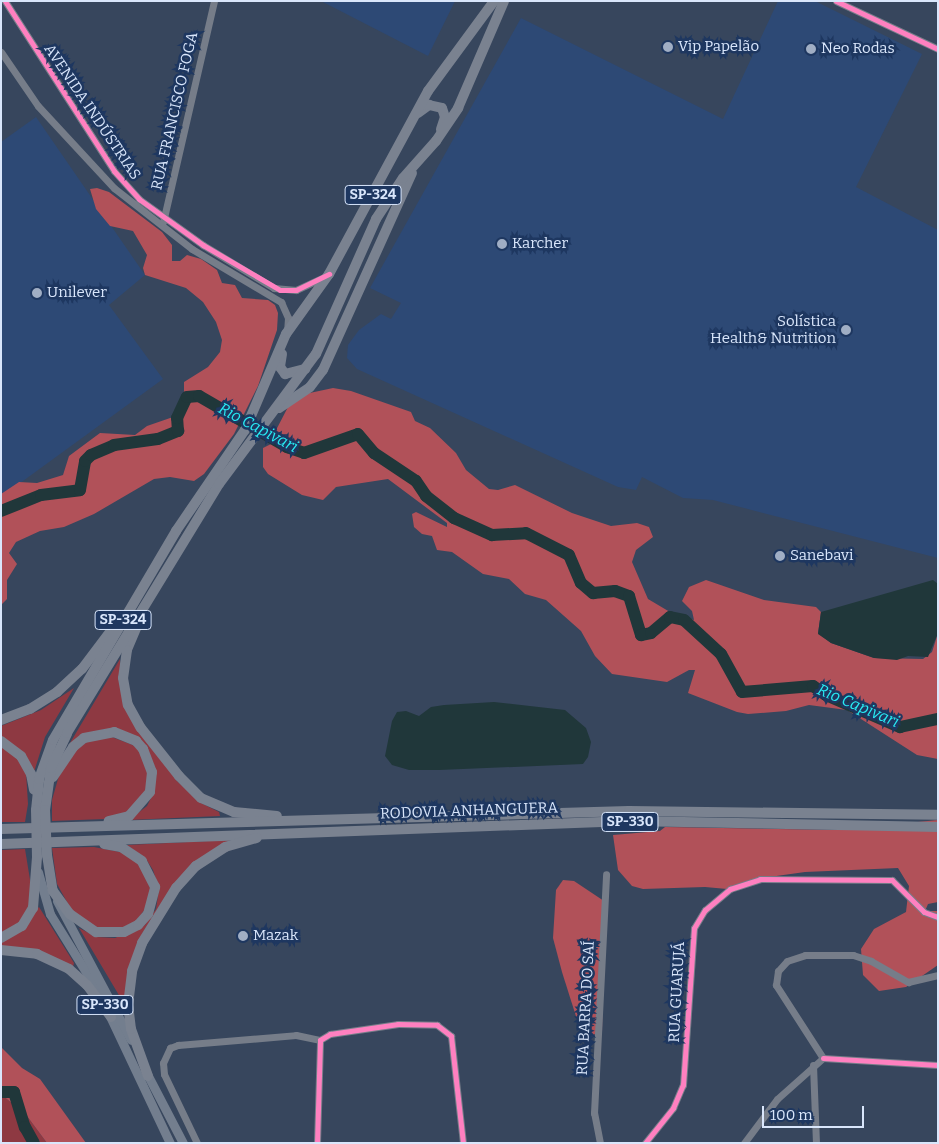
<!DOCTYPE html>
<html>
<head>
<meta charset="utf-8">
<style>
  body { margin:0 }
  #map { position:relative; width:939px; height:1144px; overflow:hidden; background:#37465d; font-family:Bitter,serif }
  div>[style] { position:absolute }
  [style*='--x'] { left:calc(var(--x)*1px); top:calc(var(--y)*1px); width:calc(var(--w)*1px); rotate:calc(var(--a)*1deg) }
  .built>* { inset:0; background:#2d4975 }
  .green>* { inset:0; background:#8e3942 }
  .forest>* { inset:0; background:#b15159 }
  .water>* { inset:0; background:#20373a }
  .river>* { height:12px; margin:-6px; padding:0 6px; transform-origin:6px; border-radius:6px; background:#20373a }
  .minor>* { height:7px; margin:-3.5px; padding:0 3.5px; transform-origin:3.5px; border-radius:3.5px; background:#767d89 }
  .major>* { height:9px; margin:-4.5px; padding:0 4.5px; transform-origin:4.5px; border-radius:4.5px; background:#737e8e }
  .highway>* { height:10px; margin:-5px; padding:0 5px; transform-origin:5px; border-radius:5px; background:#7a8290 }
  .highway-bridge>* { height:10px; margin:-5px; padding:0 5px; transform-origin:5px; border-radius:5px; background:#7a8290 }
  .cycleway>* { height:5px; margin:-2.5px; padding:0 2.5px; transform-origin:2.5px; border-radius:2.5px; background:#ff80c0 }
  .dots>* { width:14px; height:14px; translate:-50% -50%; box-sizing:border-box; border:2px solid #1e3760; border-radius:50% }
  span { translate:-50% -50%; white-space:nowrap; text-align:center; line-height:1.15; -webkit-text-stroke:5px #1e3760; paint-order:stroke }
  .shield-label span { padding:1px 4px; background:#1e3760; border:1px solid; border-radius:4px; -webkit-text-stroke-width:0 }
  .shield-label { font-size:14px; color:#d9e6fb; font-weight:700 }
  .poi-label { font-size:15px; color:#d9e6fb }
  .left { translate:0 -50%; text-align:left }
  .right { translate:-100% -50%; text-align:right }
  .street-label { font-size:15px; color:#d9e6fb }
  .water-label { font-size:16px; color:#28eaf3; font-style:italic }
  .frame { position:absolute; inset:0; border:2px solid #d9e6fb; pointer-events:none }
  .scale { position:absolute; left:762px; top:1106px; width:102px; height:22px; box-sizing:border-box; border:2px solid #d9e6fb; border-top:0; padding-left:6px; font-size:15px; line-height:18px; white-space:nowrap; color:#d9e6fb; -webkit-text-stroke:4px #1e3760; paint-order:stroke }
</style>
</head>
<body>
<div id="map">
  <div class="built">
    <i style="clip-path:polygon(321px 1px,455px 1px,428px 56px)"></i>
    <i style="clip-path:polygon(778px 1px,815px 1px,922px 54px,856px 187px,938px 230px,938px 558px,713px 500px,683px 498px,642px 477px,636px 490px,618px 487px,357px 369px,347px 358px,348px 345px,359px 330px,381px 314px,391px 319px,401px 303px,370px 288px,521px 18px,723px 119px)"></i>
    <i style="clip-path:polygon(36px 117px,145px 275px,109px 305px,163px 379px,1px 497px,1px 142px)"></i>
  </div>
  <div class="green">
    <i style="clip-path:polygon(120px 659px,122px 696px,176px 780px,201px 803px,219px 812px,220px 816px,129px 820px,147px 806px,155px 790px,154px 764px,144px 746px,104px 729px,70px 743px)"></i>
    <i style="clip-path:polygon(74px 688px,45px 737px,34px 772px,1px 738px,1px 726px,41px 710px)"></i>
    <i style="clip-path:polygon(109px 736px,133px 745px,140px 751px,148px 768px,146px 793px,131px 809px,123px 814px,105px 819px,52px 821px,52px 800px,60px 772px,75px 750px,90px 740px)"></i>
    <i style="clip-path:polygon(1px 745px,17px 756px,26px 772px,28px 804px,25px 822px,1px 822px)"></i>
    <i style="clip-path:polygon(230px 840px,208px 853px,160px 905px,142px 934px,123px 1002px,79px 928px,97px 937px,115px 938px,145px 925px,156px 909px,159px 889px,153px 870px,146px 859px,127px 845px)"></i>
    <i style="clip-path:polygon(94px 847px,125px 853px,142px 866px,151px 891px,146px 908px,136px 921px,121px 929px,96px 928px,72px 911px,57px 884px,52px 848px)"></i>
    <i style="clip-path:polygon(25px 849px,33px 898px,19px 925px,1px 934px,1px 850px)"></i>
    <i style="clip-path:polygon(39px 907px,74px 963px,73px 967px,38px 951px,1px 946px,1px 941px)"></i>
    <i style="clip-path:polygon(1px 1094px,27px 1116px,47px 1143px,1px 1143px)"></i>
  </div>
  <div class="forest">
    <i style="clip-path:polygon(97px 188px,109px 192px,162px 232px,172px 245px,172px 261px,180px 261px,187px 255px,201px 259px,217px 270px,222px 283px,235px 285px,242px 298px,268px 300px,275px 305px,278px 313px,277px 330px,258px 386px,234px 434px,204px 474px,194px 481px,170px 477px,154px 479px,94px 514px,64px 527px,40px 531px,16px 542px,9px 553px,17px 564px,7px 580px,7px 599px,1px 605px,1px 494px,19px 482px,37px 483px,63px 475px,69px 456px,100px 433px,135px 435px,147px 426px,173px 417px,184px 400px,184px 382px,208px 367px,220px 352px,222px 340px,216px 322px,203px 302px,186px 288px,145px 275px,143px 268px,147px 255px,133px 231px,110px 226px,96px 209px,90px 189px)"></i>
    <i style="clip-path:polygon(333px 388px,351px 391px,411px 412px,415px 421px,430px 428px,456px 453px,466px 470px,489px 489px,498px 490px,515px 485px,572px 513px,611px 526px,637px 523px,649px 527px,653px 537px,636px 550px,632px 562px,648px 599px,675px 615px,694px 620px,692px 611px,682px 601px,689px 587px,706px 580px,764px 600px,816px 607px,821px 612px,818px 633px,831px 643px,874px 658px,923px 659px,932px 652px,938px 633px,938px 759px,917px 755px,847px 710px,809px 705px,786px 711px,748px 714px,737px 712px,688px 693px,695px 670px,689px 670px,667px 682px,612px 674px,595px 656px,581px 631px,546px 600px,525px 594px,509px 579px,483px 574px,452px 552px,437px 550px,432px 536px,422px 534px,414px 527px,412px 514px,416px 512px,447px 527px,447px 523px,388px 479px,336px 487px,323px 500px,302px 495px,268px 474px,263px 467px,263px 448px,271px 444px,285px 447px,275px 432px,288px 407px,305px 394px)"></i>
    <i style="clip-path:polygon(938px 820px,938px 902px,928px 904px,925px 911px,938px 911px,938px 965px,906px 987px,879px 991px,863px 975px,861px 949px,874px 929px,906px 912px,909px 886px,898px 868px,805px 872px,762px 878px,727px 889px,705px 887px,643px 889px,632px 886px,618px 870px,613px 835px,660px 831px,665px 827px,837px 830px)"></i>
    <i style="clip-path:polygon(563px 880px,574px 881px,604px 901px,602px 1033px,590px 1035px,580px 1029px,562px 972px,553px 938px,556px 890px)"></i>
    <i style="clip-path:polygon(1px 1047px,22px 1068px,40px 1079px,86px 1143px,47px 1143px,27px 1116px,1px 1094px)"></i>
  </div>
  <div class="water">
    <i style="clip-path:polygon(933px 580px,938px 584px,938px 633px,928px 657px,908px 656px,897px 660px,874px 658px,831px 643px,818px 634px,821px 612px)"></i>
    <i style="clip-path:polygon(494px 702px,565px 710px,586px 728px,591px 742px,588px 757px,583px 764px,439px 770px,409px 770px,392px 765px,385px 756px,392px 721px,397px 712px,406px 711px,419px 716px,431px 707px,444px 705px)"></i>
  </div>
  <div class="river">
    <i style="--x:1;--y:511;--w:43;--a:-21.8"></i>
    <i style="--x:41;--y:495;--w:39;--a:-7"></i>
    <i style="--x:80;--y:490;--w:29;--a:-80"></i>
    <i style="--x:85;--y:461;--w:8;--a:-45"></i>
    <i style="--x:91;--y:455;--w:25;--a:-23"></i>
    <i style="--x:114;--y:445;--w:44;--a:-7.8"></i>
    <i style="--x:158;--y:439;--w:22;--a:-22"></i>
    <i style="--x:178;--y:431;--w:13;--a:-94"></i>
    <i style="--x:177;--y:418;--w:23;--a:-65"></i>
    <i style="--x:187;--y:397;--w:12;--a:-5"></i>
    <i style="--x:199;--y:396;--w:102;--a:30.1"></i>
    <i style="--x:287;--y:447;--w:18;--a:19"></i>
    <i style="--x:304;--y:453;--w:57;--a:-19.4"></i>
    <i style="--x:358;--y:434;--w:25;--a:50"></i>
    <i style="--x:374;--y:453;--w:50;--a:33.7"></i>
    <i style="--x:416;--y:481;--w:18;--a:56"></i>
    <i style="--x:426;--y:496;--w:36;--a:38"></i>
    <i style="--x:454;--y:518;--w:42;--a:24.1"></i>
    <i style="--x:492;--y:535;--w:34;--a:-3"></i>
    <i style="--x:526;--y:533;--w:48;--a:27.1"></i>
    <i style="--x:569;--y:555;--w:30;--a:67"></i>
    <i style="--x:581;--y:583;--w:16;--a:40"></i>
    <i style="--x:593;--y:593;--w:22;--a:-5"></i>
    <i style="--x:615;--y:591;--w:15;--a:20"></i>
    <i style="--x:629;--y:596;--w:41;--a:72.9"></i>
    <i style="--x:641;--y:635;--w:10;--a:-11"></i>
    <i style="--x:651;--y:633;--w:25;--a:-40"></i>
    <i style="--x:670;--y:617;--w:14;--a:12"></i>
    <i style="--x:684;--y:620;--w:50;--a:42.6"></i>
    <i style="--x:721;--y:654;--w:43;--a:61.1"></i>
    <i style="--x:742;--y:692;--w:71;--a:-4.8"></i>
    <i style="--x:813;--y:686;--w:16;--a:35"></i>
    <i style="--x:826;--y:695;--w:81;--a:23.4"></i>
    <i style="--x:900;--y:727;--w:39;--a:-12"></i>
    <i style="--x:1;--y:1092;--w:13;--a:0"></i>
    <i style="--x:14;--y:1092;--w:37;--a:73"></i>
    <i style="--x:25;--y:1127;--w:18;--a:61"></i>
  </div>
  <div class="minor">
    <i style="--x:5;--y:1;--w:202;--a:57.3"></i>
    <i style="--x:114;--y:171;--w:38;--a:48"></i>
    <i style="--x:139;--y:199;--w:79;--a:35.7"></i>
    <i style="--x:203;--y:245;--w:83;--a:31.2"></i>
    <i style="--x:274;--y:288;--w:22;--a:5"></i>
    <i style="--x:296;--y:290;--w:33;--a:-25"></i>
    <i style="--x:836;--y:1;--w:113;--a:25.2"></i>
    <i style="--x:1;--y:52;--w:65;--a:55.6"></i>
    <i style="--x:38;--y:106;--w:112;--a:47.2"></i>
    <i style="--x:114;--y:188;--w:99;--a:38"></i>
    <i style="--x:192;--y:249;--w:104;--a:30.8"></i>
    <i style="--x:281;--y:302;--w:17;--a:66"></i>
    <i style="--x:288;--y:318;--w:14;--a:94"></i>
    <i style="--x:163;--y:222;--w:227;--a:-77"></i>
    <i style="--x:823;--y:1058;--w:87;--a:-122.8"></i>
    <i style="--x:776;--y:985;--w:14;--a:-82"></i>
    <i style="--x:778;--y:971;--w:13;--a:-48"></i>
    <i style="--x:787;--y:961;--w:19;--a:-18"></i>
    <i style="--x:805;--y:955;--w:48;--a:0"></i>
    <i style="--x:853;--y:955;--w:19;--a:18"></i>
    <i style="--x:871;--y:961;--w:43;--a:29.6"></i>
    <i style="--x:908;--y:982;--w:31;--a:-13"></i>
    <i style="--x:823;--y:1058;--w:115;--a:3.5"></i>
    <i style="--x:813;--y:1065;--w:78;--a:87.8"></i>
    <i style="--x:197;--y:1143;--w:76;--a:-115.6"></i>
    <i style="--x:164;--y:1074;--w:11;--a:-95"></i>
    <i style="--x:163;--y:1063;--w:17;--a:-65"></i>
    <i style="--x:170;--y:1048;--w:9;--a:-21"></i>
    <i style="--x:178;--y:1045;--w:118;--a:-4.8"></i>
    <i style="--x:296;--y:1035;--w:25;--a:12"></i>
    <i style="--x:317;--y:1143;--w:103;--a:-88.3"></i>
    <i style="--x:320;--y:1040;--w:12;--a:-31"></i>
    <i style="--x:330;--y:1034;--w:69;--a:-8.4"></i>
    <i style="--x:398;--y:1024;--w:39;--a:1"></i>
    <i style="--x:437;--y:1025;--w:18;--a:38"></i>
    <i style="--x:451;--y:1036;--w:108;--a:83.6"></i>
    <i style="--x:600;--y:1143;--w:31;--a:-101"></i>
    <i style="--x:594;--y:1113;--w:239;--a:-87.1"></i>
    <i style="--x:645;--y:1143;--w:45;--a:-51.3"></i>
    <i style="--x:673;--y:1108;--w:25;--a:-67"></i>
    <i style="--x:683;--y:1085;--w:157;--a:-86"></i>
    <i style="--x:694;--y:928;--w:21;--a:-59"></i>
    <i style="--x:705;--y:910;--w:33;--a:-40"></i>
    <i style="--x:730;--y:889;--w:32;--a:-18"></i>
    <i style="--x:760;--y:879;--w:132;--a:0.4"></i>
    <i style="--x:892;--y:880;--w:45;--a:45"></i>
    <i style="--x:924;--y:912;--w:15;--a:20"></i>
    <i style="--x:744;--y:1143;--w:55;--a:-53.1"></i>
    <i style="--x:777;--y:1099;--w:62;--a:-41.7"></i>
  </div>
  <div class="major">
    <i style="--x:38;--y:872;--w:44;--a:74.1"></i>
    <i style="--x:50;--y:914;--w:93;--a:58.2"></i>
    <i style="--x:99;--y:993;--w:166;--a:64.7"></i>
    <i style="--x:57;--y:901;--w:157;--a:62"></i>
    <i style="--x:145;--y:1070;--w:82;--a:62.5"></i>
  </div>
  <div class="highway">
    <i style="--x:418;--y:113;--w:14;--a:-36"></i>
    <i style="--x:429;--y:105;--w:13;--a:13"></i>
    <i style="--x:442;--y:108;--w:9;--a:72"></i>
    <i style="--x:445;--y:117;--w:13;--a:108"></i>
    <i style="--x:282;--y:354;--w:13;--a:99"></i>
    <i style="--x:280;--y:367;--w:9;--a:54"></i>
    <i style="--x:285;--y:374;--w:21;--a:-14"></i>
    <i style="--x:279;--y:408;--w:37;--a:-34"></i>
    <i style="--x:310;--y:387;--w:21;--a:-53"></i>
    <i style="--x:323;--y:370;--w:216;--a:-65.7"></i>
    <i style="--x:137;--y:626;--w:26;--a:113"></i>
    <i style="--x:127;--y:650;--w:28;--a:98"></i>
    <i style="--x:123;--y:678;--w:27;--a:80"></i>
    <i style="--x:128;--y:705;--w:26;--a:61"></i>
    <i style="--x:141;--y:728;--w:61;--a:51.6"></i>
    <i style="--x:179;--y:776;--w:31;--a:45"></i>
    <i style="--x:201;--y:798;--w:36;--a:23"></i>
    <i style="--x:234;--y:812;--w:43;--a:5.3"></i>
    <i style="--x:1;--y:720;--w:31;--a:-21"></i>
    <i style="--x:30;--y:709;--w:32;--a:-32"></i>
    <i style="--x:57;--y:692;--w:34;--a:-43"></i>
    <i style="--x:82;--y:669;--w:46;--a:-52.9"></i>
    <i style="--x:1;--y:741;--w:25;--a:37"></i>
    <i style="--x:21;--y:756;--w:21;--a:61"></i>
    <i style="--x:31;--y:774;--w:16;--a:79"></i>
    <i style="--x:53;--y:777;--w:36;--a:-56"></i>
    <i style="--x:73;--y:747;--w:14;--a:-39"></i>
    <i style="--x:84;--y:738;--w:31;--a:-11"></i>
    <i style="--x:114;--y:732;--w:24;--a:22"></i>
    <i style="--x:136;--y:741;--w:11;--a:49"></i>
    <i style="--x:143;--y:749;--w:25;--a:69"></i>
    <i style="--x:152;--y:772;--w:20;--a:96"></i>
    <i style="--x:150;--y:792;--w:32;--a:131"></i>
    <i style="--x:129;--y:816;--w:21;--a:166"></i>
    <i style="--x:36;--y:810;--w:31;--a:-84"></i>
    <i style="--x:39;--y:779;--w:41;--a:-70.3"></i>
    <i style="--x:53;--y:740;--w:243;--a:-59.5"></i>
    <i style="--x:176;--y:531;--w:122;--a:-55.7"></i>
    <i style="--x:245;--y:430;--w:104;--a:-66.9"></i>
    <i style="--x:286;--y:334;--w:74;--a:-54.4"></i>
    <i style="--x:329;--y:274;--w:208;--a:-61.6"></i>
    <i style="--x:428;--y:91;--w:112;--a:-53.7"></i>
    <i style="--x:45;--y:810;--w:42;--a:-81.9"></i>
    <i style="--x:51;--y:768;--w:38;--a:-65"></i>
    <i style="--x:67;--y:733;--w:292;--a:-58.6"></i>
    <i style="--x:219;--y:484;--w:162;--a:-53.3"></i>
    <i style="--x:316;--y:354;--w:148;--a:-66"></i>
    <i style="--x:376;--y:219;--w:49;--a:-56.6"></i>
    <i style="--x:403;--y:178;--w:50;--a:-48.3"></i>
    <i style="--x:436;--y:141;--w:40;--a:-56"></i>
    <i style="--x:458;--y:108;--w:116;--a:-66.7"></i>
    <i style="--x:1;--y:829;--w:628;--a:-1.64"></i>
    <i style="--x:629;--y:811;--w:309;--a:0.7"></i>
    <i style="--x:1;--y:844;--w:628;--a:-2.1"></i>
    <i style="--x:629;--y:821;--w:309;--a:1.1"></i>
    <i style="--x:47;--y:855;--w:36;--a:81"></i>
    <i style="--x:53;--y:891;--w:29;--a:54"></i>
    <i style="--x:70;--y:914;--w:32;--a:35"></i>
    <i style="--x:96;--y:932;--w:28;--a:0"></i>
    <i style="--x:124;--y:932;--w:16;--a:-27"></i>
    <i style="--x:138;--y:925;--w:15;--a:-48"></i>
    <i style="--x:148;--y:914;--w:28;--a:-75"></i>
    <i style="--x:155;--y:887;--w:29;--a:-117"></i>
    <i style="--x:142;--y:861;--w:25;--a:-146"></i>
    <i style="--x:121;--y:847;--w:17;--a:-170"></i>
    <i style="--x:1;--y:938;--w:24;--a:-30"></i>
    <i style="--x:22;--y:926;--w:21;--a:-59"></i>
    <i style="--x:33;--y:908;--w:51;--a:-85.5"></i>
    <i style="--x:1;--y:950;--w:36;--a:6"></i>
    <i style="--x:37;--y:954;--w:35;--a:25"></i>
    <i style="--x:69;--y:969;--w:24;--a:42"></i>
    <i style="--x:87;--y:985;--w:40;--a:53"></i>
    <i style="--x:148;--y:1076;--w:50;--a:-109.9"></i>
    <i style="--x:131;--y:1029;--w:24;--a:-97"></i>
    <i style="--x:128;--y:1005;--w:34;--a:-83"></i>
    <i style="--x:132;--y:971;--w:30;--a:-70"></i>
    <i style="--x:142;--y:943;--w:65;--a:-58.3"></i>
    <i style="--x:176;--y:888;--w:30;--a:-48"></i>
    <i style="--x:196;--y:866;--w:35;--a:-33"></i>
    <i style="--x:225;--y:847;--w:33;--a:-16"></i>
  </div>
  <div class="highway-bridge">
    <i style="--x:36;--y:810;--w:47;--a:88.8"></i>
    <i style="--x:45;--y:810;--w:45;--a:87.5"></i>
  </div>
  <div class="cycleway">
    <i style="--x:5;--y:1;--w:202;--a:57.3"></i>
    <i style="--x:114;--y:171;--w:38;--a:48"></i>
    <i style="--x:139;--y:199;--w:79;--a:35.7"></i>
    <i style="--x:203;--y:245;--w:89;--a:30.3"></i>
    <i style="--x:280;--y:290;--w:16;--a:0"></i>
    <i style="--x:296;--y:290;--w:37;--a:-26"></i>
    <i style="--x:836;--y:1;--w:113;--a:25.2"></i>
    <i style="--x:823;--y:1058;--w:115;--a:3.5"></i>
    <i style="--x:317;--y:1143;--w:103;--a:-88.3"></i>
    <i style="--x:320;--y:1040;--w:12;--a:-31"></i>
    <i style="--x:330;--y:1034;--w:69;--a:-8.4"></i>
    <i style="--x:398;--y:1024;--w:39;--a:1"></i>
    <i style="--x:437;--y:1025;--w:18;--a:38"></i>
    <i style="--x:451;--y:1036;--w:108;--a:83.6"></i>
    <i style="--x:645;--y:1143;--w:45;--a:-51.3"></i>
    <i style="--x:673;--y:1108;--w:25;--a:-67"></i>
    <i style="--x:683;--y:1085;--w:157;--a:-86"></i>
    <i style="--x:694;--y:928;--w:21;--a:-59"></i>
    <i style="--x:705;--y:910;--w:33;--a:-40"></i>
    <i style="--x:730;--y:889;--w:32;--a:-18"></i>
    <i style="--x:760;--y:879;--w:132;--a:0.4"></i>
    <i style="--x:892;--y:880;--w:45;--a:45"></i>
    <i style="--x:924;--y:912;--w:15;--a:20"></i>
  </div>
  <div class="dots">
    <i style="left:668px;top:47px;background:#a0aec4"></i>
    <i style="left:811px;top:49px;background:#a0aec4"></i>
    <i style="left:502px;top:244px;background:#a0aec4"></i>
    <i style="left:37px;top:293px;background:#a0aec4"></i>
    <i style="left:846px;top:330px;background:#a0aec4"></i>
    <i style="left:780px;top:556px;background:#a0aec4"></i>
    <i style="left:243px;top:936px;background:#a0aec4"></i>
  </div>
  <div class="shield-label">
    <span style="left:373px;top:195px">SP-324</span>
    <span style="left:123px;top:620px">SP-324</span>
    <span style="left:630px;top:822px">SP-330</span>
    <span style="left:105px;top:1005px">SP-330</span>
  </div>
  <div class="poi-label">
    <span class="left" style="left:678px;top:47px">Vip Papelão</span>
    <span class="left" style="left:821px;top:49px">Neo Rodas</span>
    <span class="left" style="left:512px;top:244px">Karcher</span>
    <span class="left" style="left:47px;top:293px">Unilever</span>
    <span class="right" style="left:836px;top:330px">Solística<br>Health&amp; Nutrition</span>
    <span class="left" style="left:790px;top:556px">Sanebavi</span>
    <span class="left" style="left:253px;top:936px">Mazak</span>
  </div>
  <div class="street-label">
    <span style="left:175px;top:111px;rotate:-77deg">RUA FRANCISCO FOGA</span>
    <span style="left:92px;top:112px;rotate:56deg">AVENIDA INDÚSTRIAS</span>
    <span style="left:469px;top:811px;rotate:-2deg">RODOVIA ANHANGUERA</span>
    <span style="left:677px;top:992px;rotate:-87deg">RUA GUARUJÁ</span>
    <span style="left:586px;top:1008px;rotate:-87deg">RUA BARRA DO SAÍ</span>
  </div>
  <div class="water-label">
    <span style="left:258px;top:428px;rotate:28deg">Rio Capivari</span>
    <span style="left:858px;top:706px;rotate:23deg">Rio Capivari</span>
  </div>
  <div class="frame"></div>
  <div class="scale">100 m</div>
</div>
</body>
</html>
